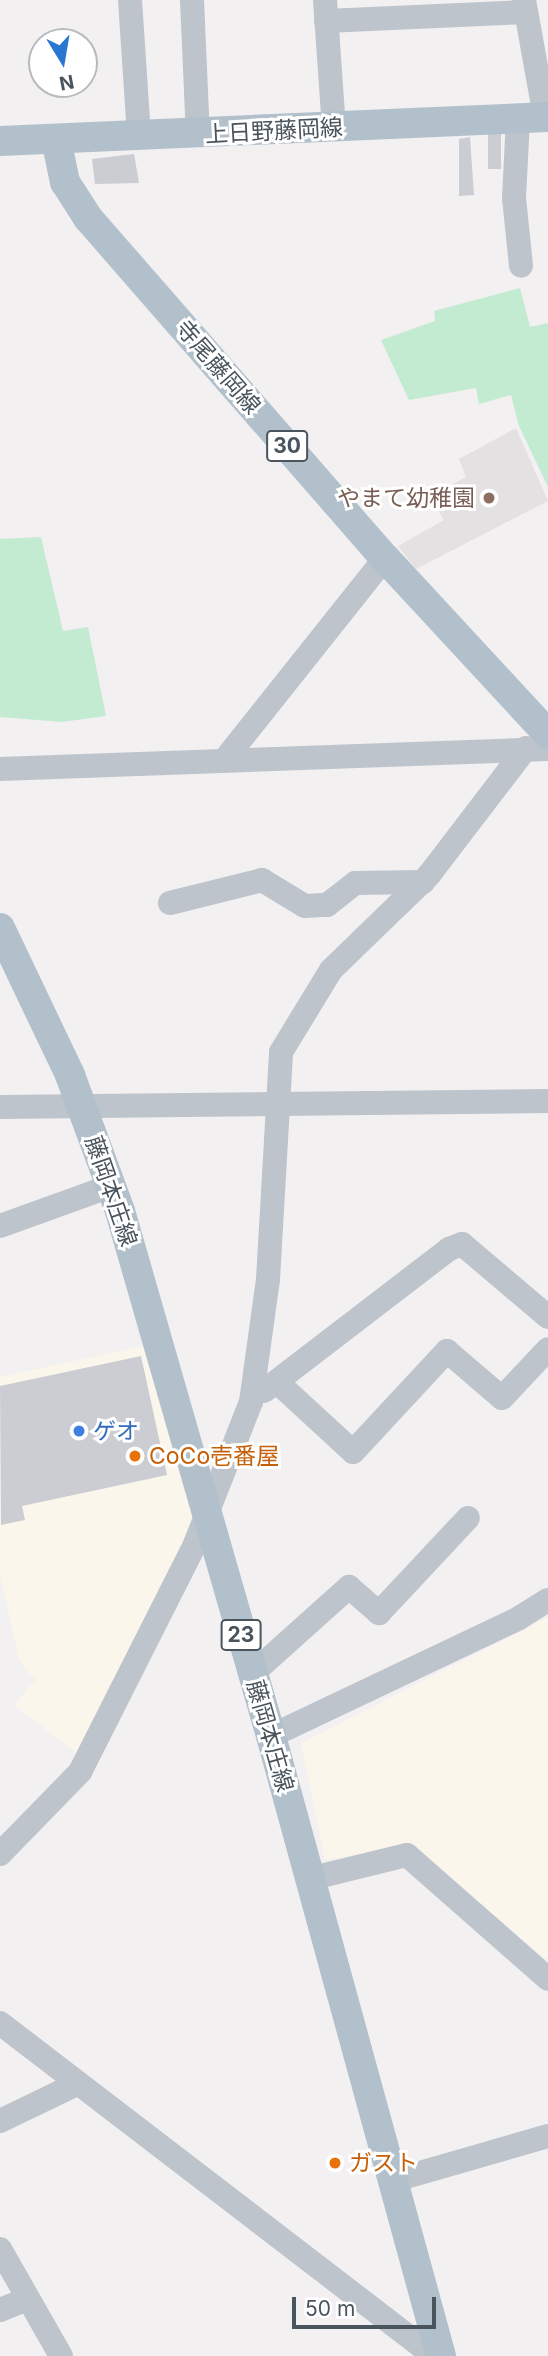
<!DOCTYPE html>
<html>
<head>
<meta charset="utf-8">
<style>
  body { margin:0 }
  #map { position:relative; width:548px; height:2356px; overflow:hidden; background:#f2f0f0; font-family:Inter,"Noto Sans JP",sans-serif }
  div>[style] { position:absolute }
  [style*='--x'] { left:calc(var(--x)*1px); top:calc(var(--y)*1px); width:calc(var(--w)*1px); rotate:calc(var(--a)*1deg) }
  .commercial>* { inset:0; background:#fbf6ec }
  .education>* { inset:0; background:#e3e1e1 }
  .green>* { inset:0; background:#c3ebd2 }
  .building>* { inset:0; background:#cbcdd2; transform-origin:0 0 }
  .minor>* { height:24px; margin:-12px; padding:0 12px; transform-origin:12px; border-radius:12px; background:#bdc4cb }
  .major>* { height:30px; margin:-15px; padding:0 15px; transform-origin:15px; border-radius:15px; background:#b2c0cc }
  .dots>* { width:19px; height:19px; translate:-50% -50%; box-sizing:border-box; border:4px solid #fff; border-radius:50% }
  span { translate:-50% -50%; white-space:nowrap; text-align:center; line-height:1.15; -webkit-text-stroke:6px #fff; paint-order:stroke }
  .shield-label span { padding:2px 5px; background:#fff; border:2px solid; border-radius:5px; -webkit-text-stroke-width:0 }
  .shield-label { font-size:21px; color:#4a545c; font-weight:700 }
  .street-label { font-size:23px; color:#4a545c }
  .education-label { font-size:23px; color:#785e54 }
  .right { translate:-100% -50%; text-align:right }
  .shop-label { font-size:23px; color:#366cbe }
  .left { translate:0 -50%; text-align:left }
  .food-label { font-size:23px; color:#c56008 }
  .north { position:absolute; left:28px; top:28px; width:70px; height:70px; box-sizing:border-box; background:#fff; border:2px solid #b7bbbe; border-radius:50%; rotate:169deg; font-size:19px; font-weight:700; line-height:28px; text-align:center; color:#4a545c }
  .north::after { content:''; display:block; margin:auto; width:24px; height:32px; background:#2a77d2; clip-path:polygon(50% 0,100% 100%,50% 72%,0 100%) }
  .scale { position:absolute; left:292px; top:2297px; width:144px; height:32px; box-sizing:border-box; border:4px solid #4a545c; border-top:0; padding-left:9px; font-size:21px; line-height:24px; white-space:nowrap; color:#4a545c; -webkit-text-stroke:5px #fff; paint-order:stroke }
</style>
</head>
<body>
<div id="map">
  <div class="commercial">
    <i style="clip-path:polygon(149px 1345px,195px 1522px,80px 1756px,14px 1705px,35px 1680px,19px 1660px,0 1574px,0 1377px)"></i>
    <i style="clip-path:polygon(548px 1617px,548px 1961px,411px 1845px,325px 1860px,301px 1743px)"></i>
  </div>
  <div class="education">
    <i style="clip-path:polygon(516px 428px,548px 501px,416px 569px,398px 546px,444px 520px,429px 496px,466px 477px,459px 459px)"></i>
  </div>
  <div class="green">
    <i style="clip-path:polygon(520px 288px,530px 327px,548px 323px,548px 487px,519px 426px,511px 395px,479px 404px,476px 388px,409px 400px,381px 340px,435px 321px,434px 311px)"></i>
    <i style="clip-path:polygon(41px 537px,63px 631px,88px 627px,106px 716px,62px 722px,0 717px,0 539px)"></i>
  </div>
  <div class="building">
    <i style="left:488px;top:134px;width:13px;height:35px"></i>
    <i style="clip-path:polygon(470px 137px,474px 195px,459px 196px,459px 139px)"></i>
    <i style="clip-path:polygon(134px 154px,139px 183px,95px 184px,92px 159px)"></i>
    <i style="clip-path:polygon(141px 1356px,167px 1475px,22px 1506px,25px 1520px,1px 1525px,0 1386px)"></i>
  </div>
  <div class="minor">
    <i style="--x:130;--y:0;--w:137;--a:86.2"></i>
    <i style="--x:192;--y:0;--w:135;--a:87.5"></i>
    <i style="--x:325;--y:0;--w:128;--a:86"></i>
    <i style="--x:524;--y:0;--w:119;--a:79.8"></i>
    <i style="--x:326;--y:21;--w:200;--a:-2.6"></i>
    <i style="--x:518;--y:119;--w:79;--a:92.9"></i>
    <i style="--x:514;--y:198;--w:68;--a:84.1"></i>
    <i style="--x:226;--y:758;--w:256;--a:-51.5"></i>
    <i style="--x:0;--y:769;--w:548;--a:-2.09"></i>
    <i style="--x:170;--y:903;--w:95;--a:-14"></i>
    <i style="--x:262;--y:880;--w:50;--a:31.2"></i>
    <i style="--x:305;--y:906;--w:22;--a:-3"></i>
    <i style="--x:327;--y:905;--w:36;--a:-38"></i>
    <i style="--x:355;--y:883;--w:68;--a:-0.8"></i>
    <i style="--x:0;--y:1107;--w:548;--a:-0.63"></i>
    <i style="--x:0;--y:1226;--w:118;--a:-19.8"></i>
    <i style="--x:277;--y:1382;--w:103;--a:42.6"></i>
    <i style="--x:353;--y:1452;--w:138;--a:-47.1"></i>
    <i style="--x:447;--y:1351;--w:72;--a:40.5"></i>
    <i style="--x:502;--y:1398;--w:67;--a:-46.8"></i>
    <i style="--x:264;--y:1391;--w:233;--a:-37.5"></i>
    <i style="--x:449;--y:1249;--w:14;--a:-21"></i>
    <i style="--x:462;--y:1244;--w:113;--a:40.3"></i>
    <i style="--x:253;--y:1673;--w:129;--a:-41.9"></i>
    <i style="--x:349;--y:1587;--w:40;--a:41"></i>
    <i style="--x:379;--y:1613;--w:130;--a:-46.9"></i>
    <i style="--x:271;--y:1736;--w:275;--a:-25.4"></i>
    <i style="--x:519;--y:1618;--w:34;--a:-32"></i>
    <i style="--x:0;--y:1854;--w:115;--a:-45.7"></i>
    <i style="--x:80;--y:1772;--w:255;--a:-63.2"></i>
    <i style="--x:195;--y:1544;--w:153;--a:-68.5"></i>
    <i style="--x:251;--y:1402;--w:124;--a:-82.1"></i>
    <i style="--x:268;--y:1279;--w:227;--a:-86.7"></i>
    <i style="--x:281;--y:1052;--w:96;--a:-58.6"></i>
    <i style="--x:331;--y:970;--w:136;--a:-44.1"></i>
    <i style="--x:429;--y:875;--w:160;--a:-52.6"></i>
    <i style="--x:309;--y:1879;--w:101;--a:-13.8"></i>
    <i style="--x:407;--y:1855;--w:188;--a:41.3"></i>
    <i style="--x:0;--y:2023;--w:547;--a:37.5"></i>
    <i style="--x:0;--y:2121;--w:85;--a:-25.7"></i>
    <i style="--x:392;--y:2181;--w:162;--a:-16.1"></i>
    <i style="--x:0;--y:2249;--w:123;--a:60.3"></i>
    <i style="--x:0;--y:2310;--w:29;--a:-22"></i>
  </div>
  <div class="major">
    <i style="--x:56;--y:139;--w:44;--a:78.2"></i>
    <i style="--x:65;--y:182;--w:43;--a:57.4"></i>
    <i style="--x:88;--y:218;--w:451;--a:48.9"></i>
    <i style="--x:385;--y:558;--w:240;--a:47.2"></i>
    <i style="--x:0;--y:141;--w:549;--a:-2.51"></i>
    <i style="--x:0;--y:928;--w:163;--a:64.5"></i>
    <i style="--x:70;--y:1075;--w:145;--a:69.8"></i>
    <i style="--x:120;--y:1211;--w:546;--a:73.95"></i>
    <i style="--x:271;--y:1736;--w:643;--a:74.67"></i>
  </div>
  <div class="dots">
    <i style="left:489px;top:498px;background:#8d6e63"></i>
    <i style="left:79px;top:1431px;background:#3f7fe0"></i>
    <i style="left:135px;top:1456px;background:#e8710a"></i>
    <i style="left:335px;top:2163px;background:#e8710a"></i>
  </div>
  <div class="shield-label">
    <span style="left:287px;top:446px">30</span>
    <span style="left:241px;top:1635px">23</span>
  </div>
  <div class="street-label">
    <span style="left:274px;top:131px;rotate:-3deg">上日野藤岡線</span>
    <span style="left:218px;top:367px;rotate:49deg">寺尾藤岡線</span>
    <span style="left:111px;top:1191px;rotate:71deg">藤岡本庄線</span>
    <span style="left:270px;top:1736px;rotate:74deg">藤岡本庄線</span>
  </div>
  <div class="education-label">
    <span class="right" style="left:475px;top:498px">やまて幼稚園</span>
  </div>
  <div class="shop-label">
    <span class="left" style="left:93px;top:1431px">ゲオ</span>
  </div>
  <div class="food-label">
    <span class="left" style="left:149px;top:1456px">CoCo壱番屋</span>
    <span class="left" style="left:349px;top:2163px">ガスト</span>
  </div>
  <div class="north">N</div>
  <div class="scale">50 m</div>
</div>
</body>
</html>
